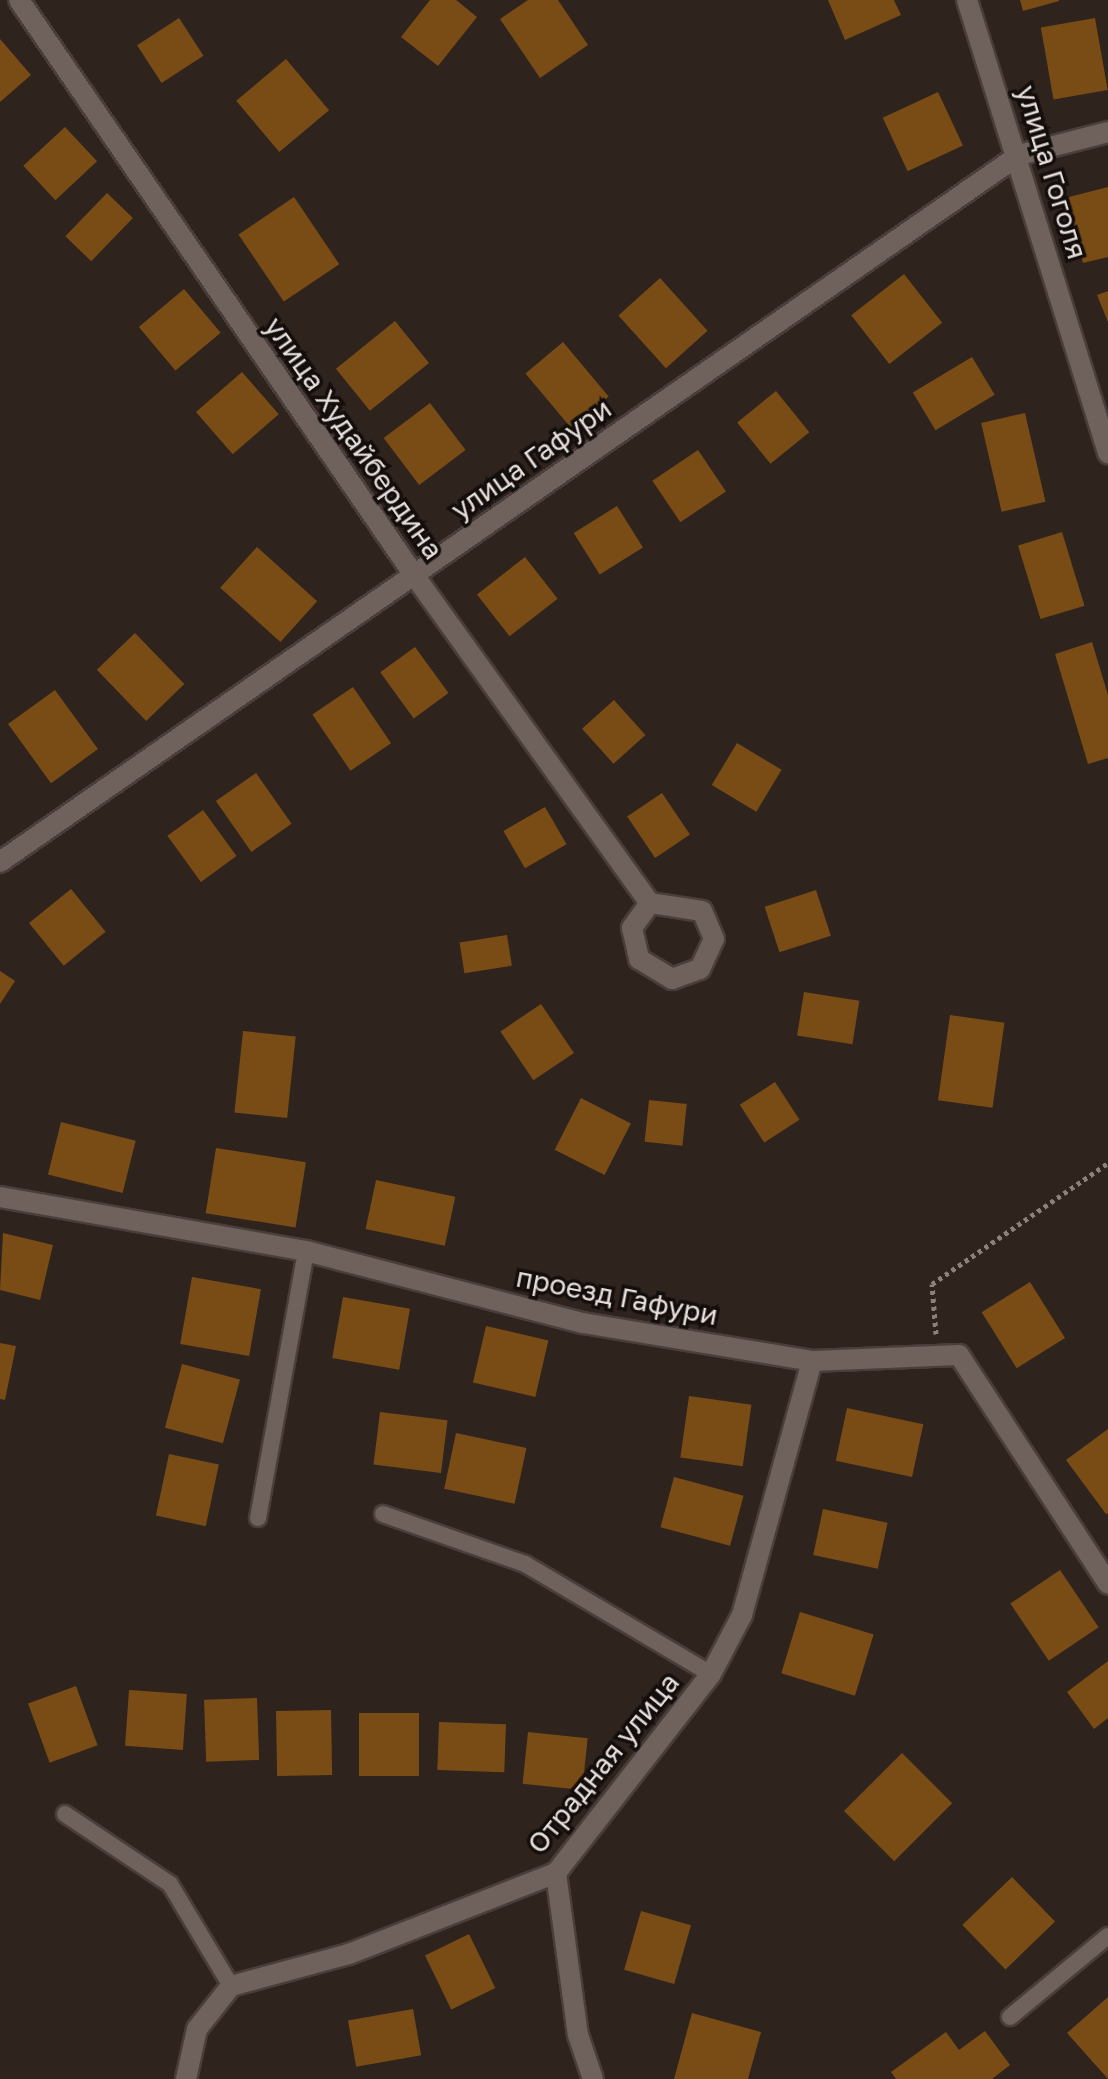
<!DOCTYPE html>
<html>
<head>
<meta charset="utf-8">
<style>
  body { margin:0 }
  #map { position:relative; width:1108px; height:2079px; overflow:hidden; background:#2f231e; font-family:"Golos Text",sans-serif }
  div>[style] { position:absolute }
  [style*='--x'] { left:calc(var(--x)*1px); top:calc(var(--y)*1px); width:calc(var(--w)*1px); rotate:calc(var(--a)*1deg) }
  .building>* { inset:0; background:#794c15; transform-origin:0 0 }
  .path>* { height:5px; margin-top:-2.5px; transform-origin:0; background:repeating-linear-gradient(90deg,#8a807c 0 4px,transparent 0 8px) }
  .roads { filter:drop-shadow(2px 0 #493e3b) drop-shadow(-2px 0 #493e3b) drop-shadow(0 2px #493e3b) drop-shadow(0 -2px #493e3b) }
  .service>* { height:16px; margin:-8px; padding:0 8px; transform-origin:8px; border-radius:8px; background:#6f615b }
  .minor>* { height:20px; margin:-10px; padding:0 10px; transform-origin:10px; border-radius:10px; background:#6f615b }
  span { translate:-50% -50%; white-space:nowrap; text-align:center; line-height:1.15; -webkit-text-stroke:7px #130e0c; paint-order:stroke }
  .street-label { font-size:28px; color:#e6dedb }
</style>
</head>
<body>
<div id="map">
  <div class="building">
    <i style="clip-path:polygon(430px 0,456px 0,477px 17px,438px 66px,401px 37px)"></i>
    <i style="clip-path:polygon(528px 0,558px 0,588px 45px,540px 78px,500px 19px)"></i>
    <i style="clip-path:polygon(828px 0,894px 0,901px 15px,845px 40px)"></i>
    <i style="clip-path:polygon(1020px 0,1059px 0,1059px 1px,1023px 11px)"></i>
    <i style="left:179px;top:18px;width:45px;height:50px;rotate:57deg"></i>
    <i style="left:1095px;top:18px;width:73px;height:55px;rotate:80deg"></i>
    <i style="clip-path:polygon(0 39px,31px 75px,0 102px)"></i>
    <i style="left:286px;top:59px;width:67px;height:65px;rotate:50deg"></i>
    <i style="left:938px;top:92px;width:59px;height:61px;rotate:65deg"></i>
    <i style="left:65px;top:127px;width:47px;height:57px;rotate:47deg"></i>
    <i style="clip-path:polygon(1108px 187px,1108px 257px,1083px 263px,1065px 198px)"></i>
    <i style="left:107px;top:193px;width:36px;height:60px;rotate:44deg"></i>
    <i style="left:294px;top:197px;width:81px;height:67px;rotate:56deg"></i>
    <i style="left:904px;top:274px;width:62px;height:67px;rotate:52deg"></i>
    <i style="left:660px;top:278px;width:71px;height:56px;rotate:48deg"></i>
    <i style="left:184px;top:289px;width:57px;height:59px;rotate:50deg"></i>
    <i style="clip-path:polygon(1108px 291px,1108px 322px,1097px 295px)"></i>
    <i style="left:395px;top:321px;width:54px;height:76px;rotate:51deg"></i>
    <i style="left:563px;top:342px;width:71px;height:49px;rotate:50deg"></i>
    <i style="left:972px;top:357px;width:44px;height:69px;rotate:59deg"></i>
    <i style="left:242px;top:372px;width:56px;height:61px;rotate:49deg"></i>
    <i style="left:776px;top:391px;width:53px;height:50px;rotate:51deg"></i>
    <i style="left:430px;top:403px;width:59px;height:58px;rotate:53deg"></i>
    <i style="left:1025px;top:413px;width:91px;height:45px;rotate:77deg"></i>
    <i style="left:698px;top:450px;width:50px;height:55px;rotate:56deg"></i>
    <i style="left:617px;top:506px;width:49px;height:51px;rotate:58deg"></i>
    <i style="left:1062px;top:532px;width:77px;height:46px;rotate:73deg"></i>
    <i style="left:257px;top:547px;width:81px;height:55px;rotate:42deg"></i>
    <i style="left:525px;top:557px;width:53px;height:61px;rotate:52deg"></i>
    <i style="left:135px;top:633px;width:71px;height:53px;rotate:46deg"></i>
    <i style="clip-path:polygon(1092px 642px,1108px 695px,1108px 758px,1088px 764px,1055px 654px)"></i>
    <i style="left:415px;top:647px;width:57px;height:43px;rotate:54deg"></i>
    <i style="left:353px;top:687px;width:68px;height:49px;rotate:56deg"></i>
    <i style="left:55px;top:690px;width:73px;height:58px;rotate:54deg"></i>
    <i style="left:614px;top:700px;width:47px;height:43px;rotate:48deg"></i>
    <i style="left:737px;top:743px;width:52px;height:49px;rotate:31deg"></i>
    <i style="left:256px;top:773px;width:62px;height:49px;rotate:55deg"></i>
    <i style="left:662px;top:793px;width:50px;height:42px;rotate:56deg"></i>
    <i style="left:545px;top:807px;width:43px;height:48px;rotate:60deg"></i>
    <i style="left:203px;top:810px;width:57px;height:44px;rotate:54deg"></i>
    <i style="left:71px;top:889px;width:55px;height:54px;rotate:51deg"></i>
    <i style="left:816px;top:890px;width:48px;height:54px;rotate:72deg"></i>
    <i style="left:507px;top:935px;width:31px;height:48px;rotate:81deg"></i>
    <i style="clip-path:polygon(0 971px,15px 981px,0 1004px)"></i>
    <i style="left:804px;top:992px;width:56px;height:44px;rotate:9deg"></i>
    <i style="left:541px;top:1004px;width:59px;height:49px;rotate:56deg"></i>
    <i style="left:950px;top:1015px;width:55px;height:86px;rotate:8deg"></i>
    <i style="left:243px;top:1031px;width:53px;height:82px;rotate:6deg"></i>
    <i style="left:775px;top:1082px;width:45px;height:42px;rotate:57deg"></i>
    <i style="left:581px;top:1098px;width:56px;height:58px;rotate:27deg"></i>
    <i style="left:649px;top:1100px;width:38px;height:42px;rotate:6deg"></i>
    <i style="left:61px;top:1122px;width:77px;height:54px;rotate:14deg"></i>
    <i style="left:216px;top:1148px;width:91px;height:66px;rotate:9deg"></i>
    <i style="left:376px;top:1180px;width:81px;height:50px;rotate:12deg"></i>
    <i style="clip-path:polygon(3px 1233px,53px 1245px,40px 1300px,0 1290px)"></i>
    <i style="left:192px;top:1277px;width:70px;height:68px;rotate:10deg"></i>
    <i style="left:1030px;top:1282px;width:66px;height:57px;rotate:58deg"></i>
    <i style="left:343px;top:1297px;width:68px;height:62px;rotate:10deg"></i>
    <i style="left:486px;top:1326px;width:64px;height:58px;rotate:13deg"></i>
    <i style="clip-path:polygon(0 1343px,16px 1346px,5px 1400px,0 1399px)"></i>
    <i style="left:182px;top:1364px;width:60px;height:66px;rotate:15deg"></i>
    <i style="left:689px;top:1396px;width:63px;height:62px;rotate:8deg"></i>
    <i style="left:847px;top:1408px;width:78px;height:54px;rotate:12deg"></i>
    <i style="left:380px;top:1412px;width:68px;height:53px;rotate:7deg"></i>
    <i style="clip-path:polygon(1108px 1429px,1108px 1513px,1106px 1514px,1066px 1460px)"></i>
    <i style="left:456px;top:1433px;width:72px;height:57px;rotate:12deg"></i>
    <i style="left:169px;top:1454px;width:51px;height:63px;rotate:12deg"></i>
    <i style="left:674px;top:1477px;width:72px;height:52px;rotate:15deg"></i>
    <i style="left:823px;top:1509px;width:66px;height:47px;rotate:12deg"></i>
    <i style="left:1060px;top:1570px;width:69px;height:60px;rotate:56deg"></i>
    <i style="left:800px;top:1612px;width:77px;height:64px;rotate:17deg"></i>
    <i style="clip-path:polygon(1108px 1661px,1108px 1718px,1094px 1729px,1067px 1692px)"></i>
    <i style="left:76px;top:1686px;width:63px;height:51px;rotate:70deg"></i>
    <i style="left:129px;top:1690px;width:58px;height:56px;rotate:4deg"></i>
    <i style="left:257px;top:1698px;width:62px;height:53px;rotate:88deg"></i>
    <i style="left:331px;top:1710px;width:65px;height:55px;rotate:89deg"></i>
    <i style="left:359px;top:1713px;width:60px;height:63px"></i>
    <i style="left:439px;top:1722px;width:67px;height:48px;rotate:2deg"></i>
    <i style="left:528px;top:1732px;width:60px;height:52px;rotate:6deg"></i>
    <i style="left:902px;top:1753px;width:71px;height:82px;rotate:45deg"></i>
    <i style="left:1012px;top:1877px;width:62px;height:69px;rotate:46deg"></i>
    <i style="left:641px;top:1911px;width:52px;height:61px;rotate:16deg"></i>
    <i style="left:469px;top:1934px;width:60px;height:49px;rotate:64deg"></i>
    <i style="clip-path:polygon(1108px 1997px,1108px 2079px,1067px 2033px)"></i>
    <i style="left:413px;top:2009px;width:47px;height:66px;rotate:80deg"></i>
    <i style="clip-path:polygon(692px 2013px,761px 2032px,748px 2079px,674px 2079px)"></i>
    <i style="clip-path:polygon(985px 2031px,1010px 2065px,992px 2079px,896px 2079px,891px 2072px,946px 2032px,959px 2050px)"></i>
  </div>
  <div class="path">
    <i style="--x:936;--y:1334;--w:50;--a:-94.6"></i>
    <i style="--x:932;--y:1284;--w:214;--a:-34.5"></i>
  </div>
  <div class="roads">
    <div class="service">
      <i style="--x:383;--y:1514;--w:151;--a:19.4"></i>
      <i style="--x:525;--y:1564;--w:216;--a:30.6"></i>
      <i style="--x:258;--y:1518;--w:271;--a:-79.8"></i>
      <i style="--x:65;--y:1814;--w:126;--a:33.7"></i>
      <i style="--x:170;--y:1884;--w:119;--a:59.1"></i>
      <i style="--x:1010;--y:2017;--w:127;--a:-39.6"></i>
    </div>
    <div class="minor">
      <i style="--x:19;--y:0;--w:698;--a:55.51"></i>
      <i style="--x:414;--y:575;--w:404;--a:54.3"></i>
      <i style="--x:650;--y:903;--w:31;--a:126"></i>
      <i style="--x:632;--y:928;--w:32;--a:77"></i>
      <i style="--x:639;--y:959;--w:39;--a:31"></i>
      <i style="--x:672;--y:979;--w:30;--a:-20"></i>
      <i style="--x:700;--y:969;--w:33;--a:-65"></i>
      <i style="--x:714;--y:939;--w:30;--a:-113"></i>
      <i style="--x:702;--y:911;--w:53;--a:-171.3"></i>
      <i style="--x:967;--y:0;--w:475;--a:72.7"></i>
      <i style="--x:0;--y:862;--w:1240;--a:-34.75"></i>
      <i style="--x:1019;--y:155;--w:92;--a:-14.5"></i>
      <i style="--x:0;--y:1197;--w:311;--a:10"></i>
      <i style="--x:306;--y:1251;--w:286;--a:14.6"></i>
      <i style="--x:583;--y:1323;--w:232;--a:9.4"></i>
      <i style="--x:812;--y:1361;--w:147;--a:-2.3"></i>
      <i style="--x:959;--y:1355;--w:273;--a:56.9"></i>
      <i style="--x:556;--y:1873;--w:163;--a:82.3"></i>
      <i style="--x:578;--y:2035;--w:46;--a:71.2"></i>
      <i style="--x:186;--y:2079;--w:51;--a:-77.6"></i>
      <i style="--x:197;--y:2029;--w:55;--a:-51.7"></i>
      <i style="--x:231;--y:1986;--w:122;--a:-15.2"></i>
      <i style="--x:349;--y:1954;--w:222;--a:-21.4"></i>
      <i style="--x:556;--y:1873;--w:252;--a:-52.1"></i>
      <i style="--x:711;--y:1674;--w:67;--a:-62.3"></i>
      <i style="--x:742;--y:1615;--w:263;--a:-74.6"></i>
    </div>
  </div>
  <div class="street-label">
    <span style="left:1052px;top:172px;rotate:73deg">улица Гоголя</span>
    <span style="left:354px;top:438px;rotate:55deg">улица Худайбердина</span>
    <span style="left:531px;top:459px;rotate:-35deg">улица Гафури</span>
    <span style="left:617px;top:1296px;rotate:11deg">проезд Гафури</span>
    <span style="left:603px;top:1763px;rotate:-51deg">Отрадная улица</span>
  </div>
</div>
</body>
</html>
